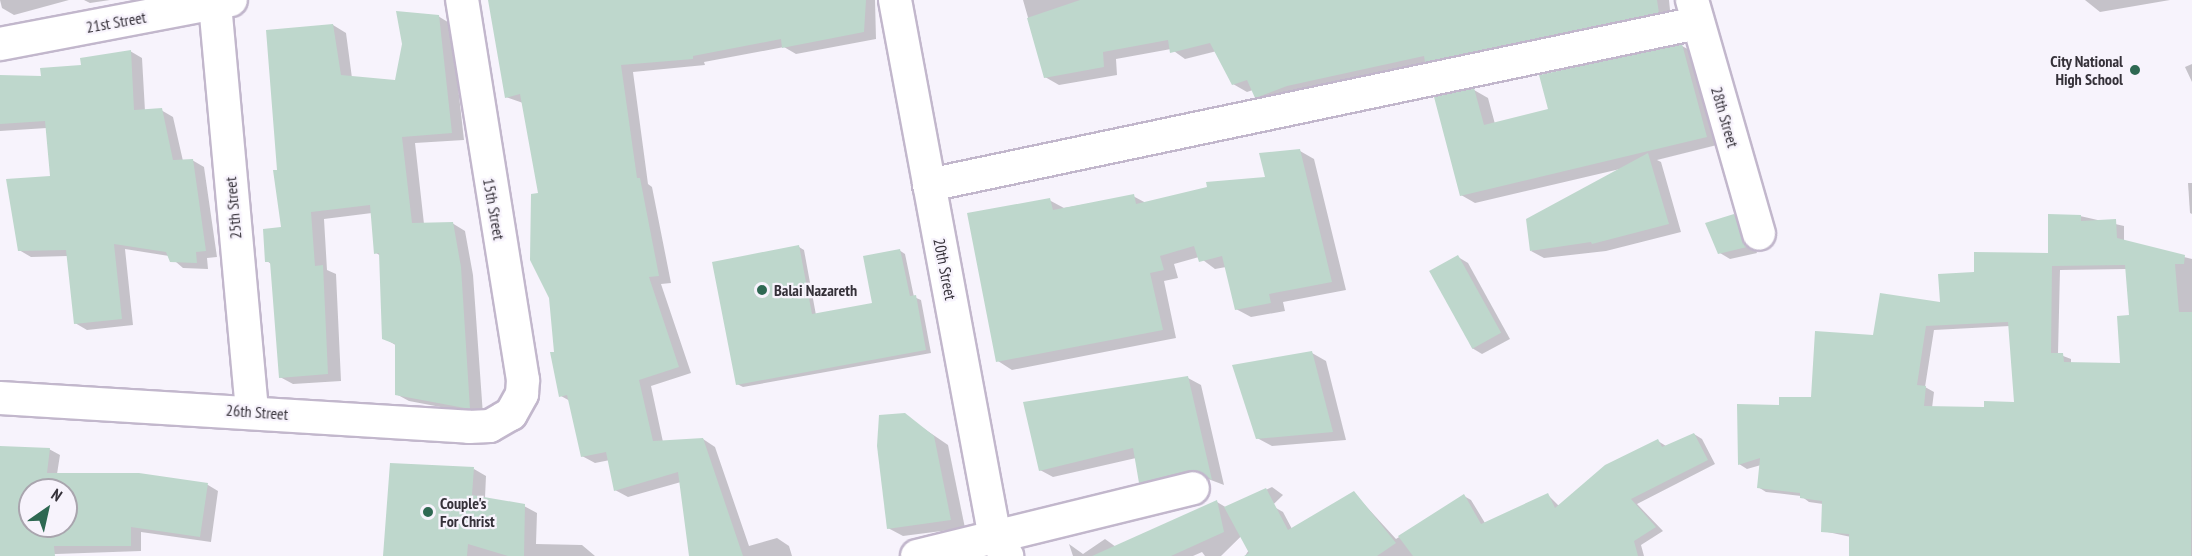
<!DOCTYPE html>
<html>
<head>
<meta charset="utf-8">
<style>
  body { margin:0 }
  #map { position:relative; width:2192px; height:556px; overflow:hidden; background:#f7f3fc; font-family:"PT Sans Narrow",sans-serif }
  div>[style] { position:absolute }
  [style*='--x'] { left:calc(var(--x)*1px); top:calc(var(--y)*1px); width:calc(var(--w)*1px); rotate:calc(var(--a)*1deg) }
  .shadow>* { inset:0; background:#0003 }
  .building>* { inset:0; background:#bed7cc; transform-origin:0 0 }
  .roads { filter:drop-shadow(2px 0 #c2b7cc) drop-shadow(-2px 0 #c2b7cc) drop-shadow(0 2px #c2b7cc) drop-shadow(0 -2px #c2b7cc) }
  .minor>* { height:32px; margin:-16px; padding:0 16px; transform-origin:16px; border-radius:16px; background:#fff }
  .dots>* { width:16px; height:16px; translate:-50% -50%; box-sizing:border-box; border:3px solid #f7f3fc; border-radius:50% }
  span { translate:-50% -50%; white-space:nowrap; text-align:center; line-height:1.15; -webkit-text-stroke:4.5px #f7f3fc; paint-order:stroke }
  .street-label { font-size:16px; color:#353139 }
  .poi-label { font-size:16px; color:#353139; font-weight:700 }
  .right { translate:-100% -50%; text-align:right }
  .left { translate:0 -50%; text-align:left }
  .north { position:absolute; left:18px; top:478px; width:60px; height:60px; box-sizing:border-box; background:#f7f3fc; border:2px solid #a9a5ae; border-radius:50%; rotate:34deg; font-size:16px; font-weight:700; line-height:24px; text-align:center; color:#353139 }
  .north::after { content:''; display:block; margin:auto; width:21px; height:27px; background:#2e6852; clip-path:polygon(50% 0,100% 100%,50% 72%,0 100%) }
</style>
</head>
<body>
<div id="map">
  <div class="shadow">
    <i style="clip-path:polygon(0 0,69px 0,14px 15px,2px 8px)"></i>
    <i style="clip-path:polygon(84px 0,110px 0,90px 3px)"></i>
    <i style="clip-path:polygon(490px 0,875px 0,876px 39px,796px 54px,784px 47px,704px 62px,705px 65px,633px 72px,648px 184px,652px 187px,671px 283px,661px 284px,691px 373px,651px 386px,663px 442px,703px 439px,715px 447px,749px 546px,777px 538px,789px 546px,792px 556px,691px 556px,681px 482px,628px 497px,615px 490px,610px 460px,595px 463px,582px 456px,570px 401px,561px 396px,540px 194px,523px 103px,506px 97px)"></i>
    <i style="clip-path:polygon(1023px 0,1669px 0,1671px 20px,1269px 105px,1256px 97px,1253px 90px,1247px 92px,1233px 84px,1217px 51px,1185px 59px,1171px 49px,1116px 59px,1117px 75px,1059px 85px,1045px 77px)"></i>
    <i style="clip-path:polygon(2085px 0,2170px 0,2100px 12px)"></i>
    <i style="clip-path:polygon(438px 16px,451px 24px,464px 140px,415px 143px,424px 224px,452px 223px,465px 231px,473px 275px,483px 415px,409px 401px,396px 394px,397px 346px,384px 338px,381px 256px,376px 253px,372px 213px,324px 219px,327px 270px,336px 274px,341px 381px,293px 384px,280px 377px,271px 264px,267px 261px,282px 229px,278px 171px,333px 25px,346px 33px,352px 78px,396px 82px)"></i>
    <i style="clip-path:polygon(1682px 46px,1697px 54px,1721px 144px,1657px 160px,1661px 162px,1681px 232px,1606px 251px,1544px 258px,1531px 251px,1620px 169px,1475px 203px,1461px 195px,1474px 90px,1488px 98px,1495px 124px,1550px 110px)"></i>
    <i style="clip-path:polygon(130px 51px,142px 58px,145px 111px,161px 110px,173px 117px,183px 161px,192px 160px,204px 167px,217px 257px,207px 258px,208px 269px,183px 268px,169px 256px,125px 249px,133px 325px,87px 330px,75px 323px,68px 256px,31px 257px,19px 250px,52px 177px,47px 128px,0 131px,0 77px,42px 78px)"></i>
    <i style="clip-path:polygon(2192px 64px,2192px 82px,2185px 67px)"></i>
    <i style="clip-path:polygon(1300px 151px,1314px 159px,1346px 290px,1283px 302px,1285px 311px,1251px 317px,1236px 309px,1226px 267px,1215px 269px,1199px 257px,1174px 264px,1178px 278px,1164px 281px,1176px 338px,1012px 370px,998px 361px,1049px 200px,1064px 208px,1133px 196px,1146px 203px,1267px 178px)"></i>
    <i style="clip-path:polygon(2188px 183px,2192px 183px,2192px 214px,2190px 213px)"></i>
    <i style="clip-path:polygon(1734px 215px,1745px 221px,1757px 253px,1730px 259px,1720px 253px)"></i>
    <i style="clip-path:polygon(evenodd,2080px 216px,2124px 226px,2124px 242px,2192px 259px,2192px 556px,1850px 556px,1851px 537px,1823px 531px,1823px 504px,1809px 502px,1801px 496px,1766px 492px,1758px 487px,1761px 465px,1747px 469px,1739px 464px,1781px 406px,1812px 398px,1874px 336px,1941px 304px,1976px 273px,2049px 254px,2080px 216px,2127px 269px,2130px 316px,2121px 365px,2071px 364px,2071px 359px,2058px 354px,2060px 270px,2127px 269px,2080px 216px,2010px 326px,2015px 403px,1985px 409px,1932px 408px,1934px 392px,1925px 387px,1934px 330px,2010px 326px)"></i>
    <i style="clip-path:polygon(799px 247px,804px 250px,816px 315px,874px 304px,899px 250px,905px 254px,914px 297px,921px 300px,931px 353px,743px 387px,737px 384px)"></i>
    <i style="clip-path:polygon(1458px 257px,1468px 263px,1510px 339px,1482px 354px,1472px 348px)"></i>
    <i style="clip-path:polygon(1312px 353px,1326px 361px,1346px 440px,1272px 446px,1257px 438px)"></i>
    <i style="clip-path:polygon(1188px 378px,1201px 385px,1224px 485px,1203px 477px,1153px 489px,1141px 482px,1136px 458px,1053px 477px,1040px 470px)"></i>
    <i style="clip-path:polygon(904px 415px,948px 445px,965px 528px,903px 536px,888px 528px)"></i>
    <i style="clip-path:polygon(1694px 434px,1702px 439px,1715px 464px,1637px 504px,1663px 531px,1641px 545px,1644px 556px,1245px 556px,1276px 508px,1283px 512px,1292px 529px,1354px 493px,1396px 539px,1464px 496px,1471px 500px,1485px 523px,1548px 495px,1559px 506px,1658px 441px,1666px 446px)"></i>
    <i style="clip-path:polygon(evenodd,0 447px,49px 449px,60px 455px,57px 474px,208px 485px,218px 491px,211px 542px,141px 532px,141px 551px,0 556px,0 447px,30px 490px,66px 490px,66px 526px,30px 526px,30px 490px)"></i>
    <i style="clip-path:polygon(474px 469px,486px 476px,485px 498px,524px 506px,537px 513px,536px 544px,582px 545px,595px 556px,385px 556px)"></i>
    <i style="clip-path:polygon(1272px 487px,1283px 495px,1221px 556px,1205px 556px,1202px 552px,1193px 556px,1073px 556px,1069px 544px,1083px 554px,1105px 539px,1116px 547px,1217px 502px,1227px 508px)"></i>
  </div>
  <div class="building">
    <i style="clip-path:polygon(488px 0,866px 0,864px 32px,782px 48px,781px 39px,693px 56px,693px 59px,621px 65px,637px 178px,640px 178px,659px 276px,649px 277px,679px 367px,639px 380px,653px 441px,703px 438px,743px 556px,689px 556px,678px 472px,614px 491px,606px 452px,581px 457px,567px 395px,559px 397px,550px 352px,554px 352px,549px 298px,530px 260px,531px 194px,538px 193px,520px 94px,505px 98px)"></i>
    <i style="clip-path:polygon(1080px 0,1657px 0,1659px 13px,1425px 62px,1424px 56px,1287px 86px,1255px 98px,1247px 80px,1232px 85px,1210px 43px,1170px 53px,1168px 40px,1103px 52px,1104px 67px,1044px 78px,1027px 18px)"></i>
    <i style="clip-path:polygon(396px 11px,439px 15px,452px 133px,402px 137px,412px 223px,453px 222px,461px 267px,470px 409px,395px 395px,395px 344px,382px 339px,379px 253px,374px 254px,370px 205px,311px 212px,315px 266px,323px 265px,328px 374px,279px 378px,270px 262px,265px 262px,263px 229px,281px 227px,273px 170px,277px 170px,266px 30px,333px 24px,341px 75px,395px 80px,402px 44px)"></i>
    <i style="clip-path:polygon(1682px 44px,1707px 137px,1460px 196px,1434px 97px,1474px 88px,1484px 125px,1548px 109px,1539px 75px)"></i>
    <i style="clip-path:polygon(131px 50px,134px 110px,162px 108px,173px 160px,193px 159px,206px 251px,196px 252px,197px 263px,170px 262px,166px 252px,114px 244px,122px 319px,74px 324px,66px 250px,18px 251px,6px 179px,50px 176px,45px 121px,0 124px,0 75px,41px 76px,40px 68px,81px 65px,80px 58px)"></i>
    <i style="clip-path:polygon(1300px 149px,1332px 282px,1269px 294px,1271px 303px,1235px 310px,1222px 256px,1199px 262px,1194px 246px,1160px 256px,1164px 270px,1150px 273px,1163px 330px,996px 362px,967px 213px,1050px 198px,1053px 210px,1134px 194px,1136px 204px,1207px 187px,1206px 182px,1265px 177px,1259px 153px)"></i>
    <i style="clip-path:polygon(1648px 153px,1669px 224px,1592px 244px,1591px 242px,1530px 251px,1526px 219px)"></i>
    <i style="clip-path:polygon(1734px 214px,1747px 247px,1718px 254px,1705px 223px)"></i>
    <i style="clip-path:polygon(evenodd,2048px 214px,2081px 215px,2081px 221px,2116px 219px,2117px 238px,2185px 255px,2184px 264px,2175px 264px,2179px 312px,2192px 312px,2191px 556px,1849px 556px,1849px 534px,1821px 532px,1822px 501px,1800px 498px,1800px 493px,1757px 488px,1760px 458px,1738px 465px,1737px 404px,1779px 405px,1779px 397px,1811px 397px,1815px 331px,1873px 335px,1880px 293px,1940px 302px,1938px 274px,1974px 272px,1974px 252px,2048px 253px,2048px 214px,2125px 265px,2129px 315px,2117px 316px,2120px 363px,2064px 362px,2063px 353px,2051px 353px,2052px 266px,2125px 265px,2048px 214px,2008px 322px,2014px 402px,1984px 401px,1984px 407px,1924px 406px,1926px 386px,1917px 385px,1926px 326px,2008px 322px)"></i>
    <i style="clip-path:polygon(799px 245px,812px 314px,872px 303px,863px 256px,900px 249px,910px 296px,916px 295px,926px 350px,736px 385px,712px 262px)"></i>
    <i style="left:1458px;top:255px;width:89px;height:33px;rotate:61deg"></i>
    <i style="clip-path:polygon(1312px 351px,1333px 432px,1256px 439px,1232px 365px)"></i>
    <i style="clip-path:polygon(1188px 376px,1212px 480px,1199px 471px,1189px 470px,1139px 483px,1133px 448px,1039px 471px,1023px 402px)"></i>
    <i style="clip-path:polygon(905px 413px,934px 436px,951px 520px,887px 529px,877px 446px,879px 415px)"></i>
    <i style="clip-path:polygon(1694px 433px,1708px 460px,1631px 499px,1656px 527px,1634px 541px,1638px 556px,1413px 556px,1398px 536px,1464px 494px,1481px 524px,1548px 493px,1555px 508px,1605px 465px,1658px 439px,1662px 447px)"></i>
    <i style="clip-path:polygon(evenodd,0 446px,50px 448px,47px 473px,139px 473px,208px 483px,200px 537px,131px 527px,131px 546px,54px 546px,55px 556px,0 556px,0 446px,30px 490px,66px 490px,66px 526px,30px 526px,30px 490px)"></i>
    <i style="clip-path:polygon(390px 463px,474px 467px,472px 495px,525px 504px,524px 556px,508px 556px,468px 544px,467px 556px,383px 556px)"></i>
    <i style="clip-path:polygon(1266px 488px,1288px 530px,1354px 491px,1396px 543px,1377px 556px,1244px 556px,1249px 553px,1224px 507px)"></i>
    <i style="clip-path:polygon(1217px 500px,1224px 532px,1171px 556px,1092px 556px)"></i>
  </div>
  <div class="roads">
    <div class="minor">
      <i style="--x:895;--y:0;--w:547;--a:79.47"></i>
      <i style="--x:995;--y:538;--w:22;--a:56"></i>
      <i style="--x:1692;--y:0;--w:243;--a:74"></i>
      <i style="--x:215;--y:4;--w:410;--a:84.8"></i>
      <i style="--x:0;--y:44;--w:235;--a:-10.8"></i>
      <i style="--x:929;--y:185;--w:785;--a:-11.91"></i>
      <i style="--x:0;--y:398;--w:470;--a:3.5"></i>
      <i style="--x:469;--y:427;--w:21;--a:-3"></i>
      <i style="--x:490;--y:426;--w:24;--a:-30"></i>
      <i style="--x:511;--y:414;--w:23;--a:-61"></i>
      <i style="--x:522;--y:394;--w:14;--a:-86"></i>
      <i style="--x:523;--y:380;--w:385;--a:-99.1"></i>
      <i style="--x:917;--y:556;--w:284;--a:-13.8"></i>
    </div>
  </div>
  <div class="dots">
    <i style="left:2135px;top:70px;background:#2e6852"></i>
    <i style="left:762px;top:290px;background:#2e6852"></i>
    <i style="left:428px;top:512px;background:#2e6852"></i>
  </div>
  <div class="street-label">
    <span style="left:116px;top:22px;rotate:-10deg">21st Street</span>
    <span style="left:1725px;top:117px;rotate:74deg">28th Street</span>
    <span style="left:233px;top:208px;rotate:-95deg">25th Street</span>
    <span style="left:494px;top:209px;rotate:80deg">15th Street</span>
    <span style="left:945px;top:269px;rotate:79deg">20th Street</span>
    <span style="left:257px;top:412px;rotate:4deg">26th Street</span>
  </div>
  <div class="poi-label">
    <span class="right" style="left:2123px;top:70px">City National<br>High School</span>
    <span class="left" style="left:774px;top:290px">Balai Nazareth</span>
    <span class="left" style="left:440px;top:512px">Couple's<br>For Christ</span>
  </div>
  <div class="north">N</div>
</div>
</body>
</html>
